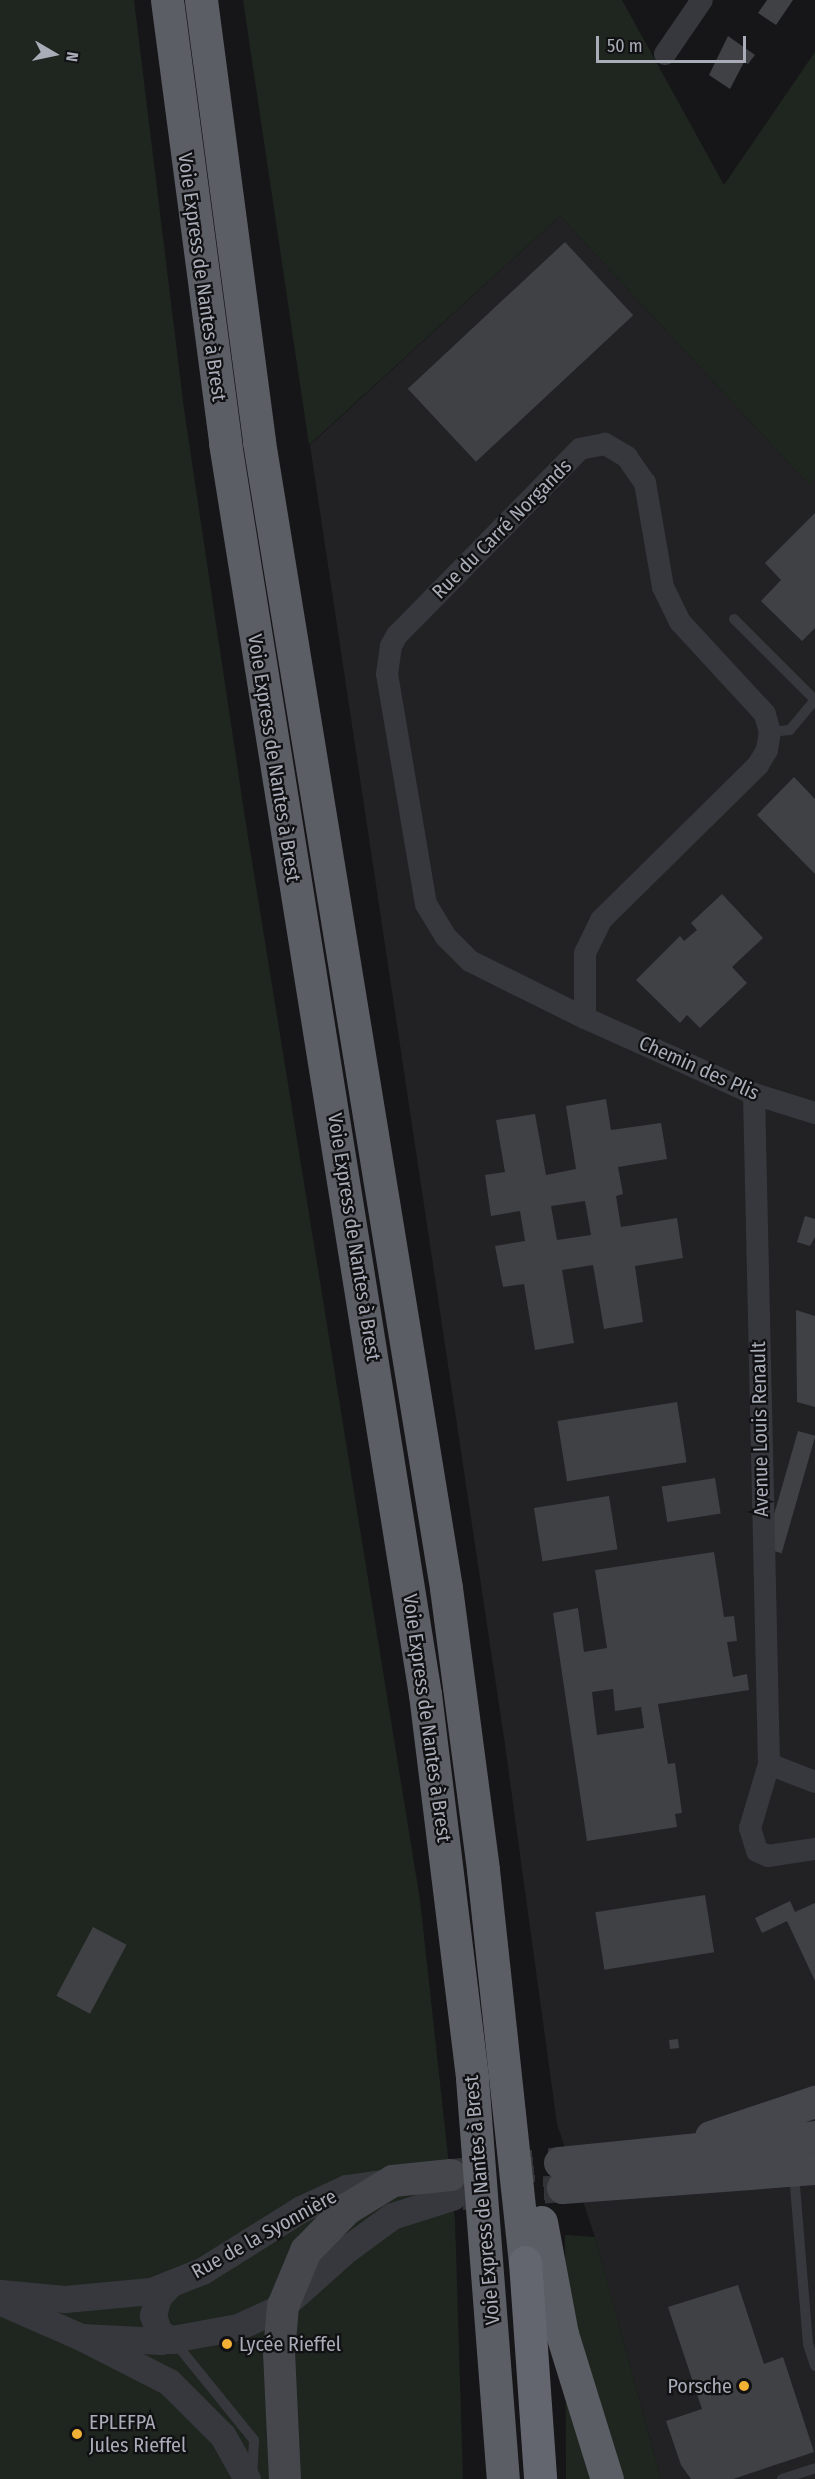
<!DOCTYPE html>
<html>
<head>
<meta charset="utf-8">
<style>
  body { margin:0 }
  #map { position:relative; width:815px; height:2479px; overflow:hidden; background:#161618; font-family:"Fira Sans Condensed",sans-serif }
  div>[style] { position:absolute }
  [style*='--x'] { left:calc(var(--x)*1px); top:calc(var(--y)*1px); width:calc(var(--w)*1px); rotate:calc(var(--a)*1deg) }
  .built>* { inset:0; background:#222225 }
  .green>* { inset:0; background:#1e261f }
  .building>* { inset:0; background:#404145; transform-origin:0 0 }
  .tertiary-tunnel>* { height:27px; margin-top:-13.5px; transform-origin:0; background:repeating-linear-gradient(90deg,#333438 0 27px,transparent 0 41px) }
  .secondary-tunnel>* { height:32px; margin-top:-16px; transform-origin:0; background:repeating-linear-gradient(90deg,#333438 0 32px,transparent 0 48px) }
  .service>* { height:10px; margin:-5px; padding:0 5px; transform-origin:5px; border-radius:5px; background:#37383d }
  .minor>* { height:22px; margin:-11px; padding:0 11px; transform-origin:11px; border-radius:11px; background:#37383d }
  .tertiary>* { height:27px; margin:-13.5px; padding:0 13.5px; transform-origin:13.5px; border-radius:13.5px; background:#37383d }
  .secondary>* { height:32px; margin:-16px; padding:0 16px; transform-origin:16px; border-radius:16px; background:#45474d }
  .trunk>* { height:33px; margin:-16.5px; padding:0 16.5px; transform-origin:16.5px; border-radius:16.5px; background:#5b5e65 }
  .motorway>* { height:33px; margin:-16.5px; padding:0 16.5px; transform-origin:16.5px; border-radius:16.5px; background:#63666e }
  .dots>* { width:16px; height:16px; translate:-50% -50%; box-sizing:border-box; border:3px solid #111113; border-radius:50% }
  span { translate:-50% -50%; white-space:nowrap; text-align:center; line-height:1.15; -webkit-text-stroke:4.5px #111113; paint-order:stroke }
  .street-label { font-size:20px; color:#a8adb8 }
  .poi-label { font-size:20px; color:#a8adb8 }
  .left { translate:0 -50%; text-align:left }
  .right { translate:-100% -50%; text-align:right }
  .north { position:absolute; left:24px; top:24px; width:60px; height:60px; -webkit-text-stroke:4px #111113; paint-order:stroke; rotate:99deg; font-size:16px; font-weight:700; line-height:24px; text-align:center; color:#a8adb8 }
  .north::after { content:''; display:block; margin:auto; width:21px; height:27px; background:#a8adb8; clip-path:polygon(50% 0,100% 100%,50% 72%,0 100%) }
  .scale { position:absolute; left:596px; top:36px; width:150px; height:27px; box-sizing:border-box; border:3px solid #a8adb8; border-top:0; padding-left:8px; font-size:18px; line-height:21px; white-space:nowrap; color:#a8adb8; -webkit-text-stroke:4px #111113; paint-order:stroke }
</style>
</head>
<body>
<div id="map">
  <div class="built">
    <i style="clip-path:polygon(560px 216px,808px 484px,815px 478px,815px 2479px,661px 2479px,595px 2237px,557px 2124px,504px 1738px,310px 445px)"></i>
  </div>
  <div class="green">
    <i style="clip-path:polygon(0 0,134px 0,184px 409px,245px 818px,420px 1900px,455px 2220px,463px 2479px,0 2479px)"></i>
    <i style="clip-path:polygon(243px 0,622px 0,724px 185px,815px 52px,815px 478px,809px 485px,560px 216px,309px 445px)"></i>
    <i style="clip-path:polygon(565px 2235px,595px 2237px,661px 2479px,566px 2479px)"></i>
  </div>
  <div class="building">
    <i style="clip-path:polygon(767px 0,793px 0,776px 25px,758px 13px)"></i>
    <i style="clip-path:polygon(728px 36px,755px 55px,748px 64px,744px 62px,730px 89px,709px 75px)"></i>
    <i style="left:565px;top:242px;width:100px;height:215px;rotate:47deg"></i>
    <i style="clip-path:polygon(815px 513px,815px 628px,802px 641px,761px 601px,781px 580px,765px 563px)"></i>
    <i style="clip-path:polygon(794px 777px,815px 799px,815px 874px,757px 815px)"></i>
    <i style="clip-path:polygon(722px 894px,763px 938px,732px 967px,747px 983px,700px 1028px,687px 1015px,680px 1023px,636px 980px,680px 936px,684px 941px,697px 930px,691px 923px)"></i>
    <i style="clip-path:polygon(evenodd,606px 1099px,611px 1130px,661px 1123px,667px 1159px,618px 1167px,623px 1194px,616px 1196px,621px 1227px,677px 1218px,683px 1258px,635px 1266px,643px 1322px,604px 1329px,593px 1265px,562px 1270px,574px 1343px,535px 1350px,524px 1284px,503px 1287px,495px 1246px,525px 1241px,520px 1211px,491px 1216px,485px 1175px,505px 1172px,496px 1120px,535px 1114px,546px 1175px,576px 1169px,566px 1106px,606px 1099px,585px 1201px,591px 1235px,557px 1240px,551px 1206px,585px 1201px)"></i>
    <i style="clip-path:polygon(805px 1216px,815px 1219px,815px 1237px,810px 1246px,797px 1242px)"></i>
    <i style="clip-path:polygon(796px 1310px,815px 1316px,815px 1407px,797px 1402px)"></i>
    <i style="left:677px;top:1402px;width:61px;height:121px;rotate:81deg"></i>
    <i style="left:798px;top:1431px;width:18px;height:122px;rotate:16deg"></i>
    <i style="left:715px;top:1478px;width:36px;height:54px;rotate:81deg"></i>
    <i style="left:609px;top:1496px;width:54px;height:76px;rotate:81deg"></i>
    <i style="clip-path:polygon(evenodd,714px 1552px,724px 1617px,734px 1616px,737px 1641px,727px 1642px,733px 1677px,747px 1674px,749px 1690px,658px 1704px,668px 1764px,675px 1763px,682px 1813px,675px 1814px,677px 1827px,587px 1841px,553px 1613px,578px 1608px,584px 1652px,607px 1648px,595px 1570px,714px 1552px,613px 1689px,615px 1711px,641px 1707px,644px 1728px,597px 1735px,592px 1692px,613px 1689px)"></i>
    <i style="left:705px;top:1895px;width:58px;height:111px;rotate:81deg"></i>
    <i style="clip-path:polygon(790px 1901px,795px 1912px,815px 1903px,815px 1981px,787px 1921px,762px 1933px,755px 1918px)"></i>
    <i style="left:93px;top:1927px;width:38px;height:78px;rotate:28deg"></i>
    <i style="left:678px;top:2039px;width:9px;height:9px;rotate:84deg"></i>
    <i style="clip-path:polygon(738px 2285px,764px 2364px,783px 2357px,814px 2452px,733px 2479px,691px 2479px,681px 2465px,666px 2421px,702px 2409px,668px 2307px)"></i>
  </div>
  <div class="tertiary-tunnel">
    <i style="--x:462;--y:2196;--w:101;--a:-4.5"></i>
  </div>
  <div class="secondary-tunnel">
    <i style="--x:454;--y:2175;--w:107;--a:-6.5"></i>
  </div>
  <div class="service">
    <i style="--x:734;--y:619;--w:115;--a:45"></i>
    <i style="--x:815;--y:700;--w:39;--a:130"></i>
    <i style="--x:790;--y:730;--w:20;--a:174"></i>
    <i style="--x:794;--y:2174;--w:171;--a:85.3"></i>
    <i style="--x:808;--y:2344;--w:23;--a:72"></i>
    <i style="--x:173;--y:2340;--w:129;--a:51"></i>
    <i style="--x:254;--y:2440;--w:35;--a:93"></i>
    <i style="--x:782;--y:2479;--w:35;--a:-18"></i>
  </div>
  <div class="minor">
    <i style="--x:665;--y:54;--w:65;--a:-55.6"></i>
    <i style="--x:585;--y:1018;--w:65;--a:-90"></i>
    <i style="--x:585;--y:953;--w:37;--a:-64"></i>
    <i style="--x:601;--y:920;--w:221;--a:-44.6"></i>
    <i style="--x:758;--y:765;--w:17;--a:-59"></i>
    <i style="--x:767;--y:750;--w:18;--a:-81"></i>
    <i style="--x:770;--y:732;--w:19;--a:-106"></i>
    <i style="--x:765;--y:714;--w:125;--a:-132.7"></i>
    <i style="--x:680;--y:622;--w:39;--a:-116"></i>
    <i style="--x:663;--y:587;--w:106;--a:-99.8"></i>
    <i style="--x:645;--y:483;--w:32;--a:-125"></i>
    <i style="--x:627;--y:457;--w:26;--a:-149"></i>
    <i style="--x:605;--y:444;--w:25;--a:169"></i>
    <i style="--x:580;--y:449;--w:261;--a:134.5"></i>
    <i style="--x:397;--y:635;--w:13;--a:119"></i>
    <i style="--x:391;--y:646;--w:28;--a:98"></i>
    <i style="--x:387;--y:674;--w:233;--a:80.4"></i>
    <i style="--x:426;--y:904;--w:39;--a:59"></i>
    <i style="--x:446;--y:937;--w:34;--a:45"></i>
    <i style="--x:470;--y:961;--w:128;--a:26.4"></i>
    <i style="--x:585;--y:1018;--w:185;--a:24.2"></i>
    <i style="--x:754;--y:1094;--w:64;--a:17.3"></i>
    <i style="--x:754;--y:1094;--w:670;--a:88.72"></i>
    <i style="--x:769;--y:1764;--w:67;--a:106.5"></i>
    <i style="--x:750;--y:1828;--w:24;--a:73"></i>
    <i style="--x:757;--y:1851;--w:12;--a:24"></i>
    <i style="--x:768;--y:1856;--w:48;--a:-8.5"></i>
    <i style="--x:769;--y:1764;--w:49;--a:21.4"></i>
  </div>
  <div class="tertiary">
    <i style="--x:171;--y:2283;--w:19;--a:133"></i>
    <i style="--x:158;--y:2297;--w:19;--a:106"></i>
    <i style="--x:153;--y:2315;--w:19;--a:72"></i>
    <i style="--x:159;--y:2333;--w:16;--a:27"></i>
    <i style="--x:0;--y:2293;--w:65;--a:5.3"></i>
    <i style="--x:65;--y:2299;--w:86;--a:-5.3"></i>
    <i style="--x:151;--y:2291;--w:55;--a:-21.4"></i>
    <i style="--x:202;--y:2271;--w:117;--a:-32.1"></i>
    <i style="--x:301;--y:2209;--w:50;--a:-25"></i>
    <i style="--x:346;--y:2188;--w:43;--a:-7.9"></i>
    <i style="--x:1;--y:2302;--w:87;--a:23.6"></i>
    <i style="--x:81;--y:2337;--w:99;--a:27.1"></i>
    <i style="--x:169;--y:2382;--w:76;--a:45"></i>
    <i style="--x:223;--y:2436;--w:49;--a:60.8"></i>
    <i style="--x:81;--y:2337;--w:80;--a:2.9"></i>
    <i style="--x:161;--y:2341;--w:78;--a:-10.3"></i>
    <i style="--x:238;--y:2327;--w:50;--a:-25"></i>
    <i style="--x:283;--y:2306;--w:86;--a:-41.7"></i>
    <i style="--x:347;--y:2249;--w:56;--a:-36.3"></i>
    <i style="--x:392;--y:2216;--w:63;--a:-17.6"></i>
  </div>
  <div class="secondary">
    <i style="--x:711;--y:2137;--w:110;--a:-18.6"></i>
    <i style="--x:560;--y:2163;--w:256;--a:-5.8"></i>
    <i style="--x:563;--y:2188;--w:253;--a:-4.3"></i>
    <i style="--x:285;--y:2479;--w:126;--a:-92.7"></i>
    <i style="--x:279;--y:2353;--w:47;--a:-85.1"></i>
    <i style="--x:283;--y:2306;--w:60;--a:-67.3"></i>
    <i style="--x:306;--y:2251;--w:59;--a:-45.7"></i>
    <i style="--x:347;--y:2209;--w:54;--a:-31.3"></i>
    <i style="--x:393;--y:2181;--w:58;--a:-5.9"></i>
  </div>
  <div class="trunk">
    <i style="--x:167;--y:0;--w:447;--a:82.5"></i>
    <i style="--x:225;--y:443;--w:1267;--a:80.92"></i>
    <i style="--x:425;--y:1694;--w:387;--a:83"></i>
    <i style="--x:472;--y:2078;--w:402;--a:85.6"></i>
    <i style="--x:201;--y:0;--w:446;--a:82.5"></i>
    <i style="--x:259;--y:442;--w:1161;--a:80.73"></i>
    <i style="--x:446;--y:1588;--w:284;--a:82.5"></i>
    <i style="--x:483;--y:1870;--w:394;--a:83.9"></i>
    <i style="--x:541;--y:2222;--w:114;--a:79.4"></i>
    <i style="--x:562;--y:2334;--w:152;--a:72.8"></i>
  </div>
  <div class="motorway">
    <i style="--x:525;--y:2262;--w:218;--a:86"></i>
  </div>
  <div class="dots">
    <i style="left:227px;top:2344px;background:#f2b134"></i>
    <i style="left:744px;top:2386px;background:#f2b134"></i>
    <i style="left:77px;top:2434px;background:#f2b134"></i>
  </div>
  <div class="street-label">
    <span style="left:202px;top:277px;rotate:82deg">Voie Express de Nantes à Brest</span>
    <span style="left:502px;top:529px;rotate:-45deg">Rue du Carré Norgands</span>
    <span style="left:274px;top:758px;rotate:81deg">Voie Express de Nantes à Brest</span>
    <span style="left:699px;top:1068px;rotate:24deg">Chemin des Plis</span>
    <span style="left:354px;top:1237px;rotate:81deg">Voie Express de Nantes à Brest</span>
    <span style="left:760px;top:1429px;rotate:-91deg">Avenue Louis Renault</span>
    <span style="left:427px;top:1718px;rotate:82deg">Voie Express de Nantes à Brest</span>
    <span style="left:482px;top:2200px;rotate:-95deg">Voie Express de Nantes à Brest</span>
    <span style="left:264px;top:2234px;rotate:-29deg">Rue de la Syonnière</span>
  </div>
  <div class="poi-label">
    <span class="left" style="left:239px;top:2344px">Lycée Rieffel</span>
    <span class="right" style="left:732px;top:2386px">Porsche</span>
    <span class="left" style="left:89px;top:2434px">EPLEFPA<br>Jules Rieffel</span>
  </div>
  <div class="north">N</div>
  <div class="scale">50 m</div>
</div>
</body>
</html>
